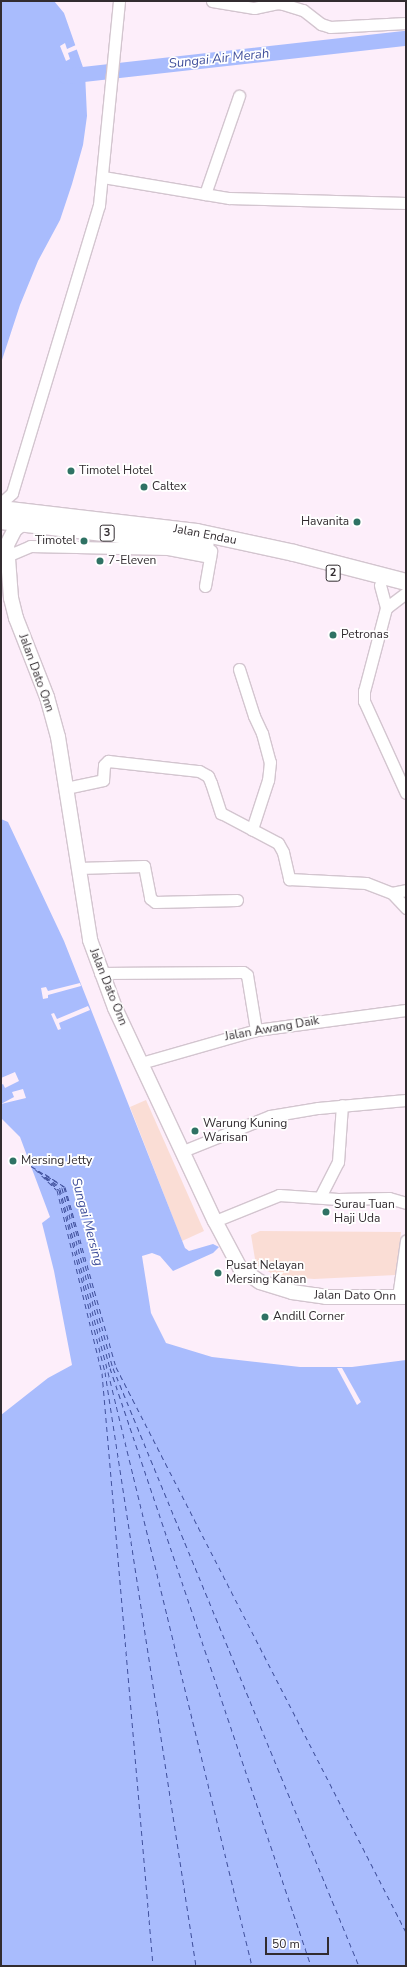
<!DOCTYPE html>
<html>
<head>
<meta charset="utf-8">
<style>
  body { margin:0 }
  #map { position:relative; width:407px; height:1967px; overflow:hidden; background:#fdeefa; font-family:"Nunito Sans",sans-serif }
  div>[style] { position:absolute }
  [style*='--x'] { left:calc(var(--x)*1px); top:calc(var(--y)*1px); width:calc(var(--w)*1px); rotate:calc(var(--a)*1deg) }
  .green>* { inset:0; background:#faddd5 }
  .water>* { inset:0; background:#a9bcfd }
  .pier>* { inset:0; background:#fdeefa }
  .river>* { height:15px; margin:-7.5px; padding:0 7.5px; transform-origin:7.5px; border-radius:7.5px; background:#a9bcfd }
  .ferry>* { height:1px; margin-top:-0.5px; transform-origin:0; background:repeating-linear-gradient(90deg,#40509c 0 5px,transparent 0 9px) }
  .roads { filter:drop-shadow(1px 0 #d3c5cf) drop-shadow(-1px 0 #d3c5cf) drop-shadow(0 1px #d3c5cf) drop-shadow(0 -1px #d3c5cf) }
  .minor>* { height:11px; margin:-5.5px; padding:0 5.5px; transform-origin:5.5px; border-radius:5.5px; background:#fff }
  .major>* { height:14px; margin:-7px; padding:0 7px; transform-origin:7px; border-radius:7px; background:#fff }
  .highway>* { height:16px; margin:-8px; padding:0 8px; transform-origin:8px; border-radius:8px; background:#fff }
  .dots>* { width:11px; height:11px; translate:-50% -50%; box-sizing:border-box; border:2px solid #fff; border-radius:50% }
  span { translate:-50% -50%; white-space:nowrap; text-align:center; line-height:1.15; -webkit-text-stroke:3.5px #fff; paint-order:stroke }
  .shield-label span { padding:1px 3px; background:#fff; border:1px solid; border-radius:3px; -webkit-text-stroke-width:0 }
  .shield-label { font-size:11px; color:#322c30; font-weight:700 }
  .poi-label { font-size:12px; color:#322c30 }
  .left { translate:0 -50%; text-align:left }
  .right { translate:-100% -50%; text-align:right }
  .street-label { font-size:12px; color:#322c30 }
  .water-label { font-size:13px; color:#40509c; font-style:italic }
  .frame { position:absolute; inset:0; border:2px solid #322c30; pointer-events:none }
  .scale { position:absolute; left:265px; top:1937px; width:64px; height:18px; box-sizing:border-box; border:2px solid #322c30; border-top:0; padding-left:5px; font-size:12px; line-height:14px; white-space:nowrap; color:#322c30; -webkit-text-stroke:3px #fff; paint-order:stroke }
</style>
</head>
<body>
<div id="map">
  <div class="green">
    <i style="clip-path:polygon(146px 1100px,204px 1231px,182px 1241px,130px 1107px)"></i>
    <i style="clip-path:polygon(260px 1231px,401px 1232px,396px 1275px,314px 1279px,277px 1276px,256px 1265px,251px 1235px)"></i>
  </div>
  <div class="water">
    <i style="clip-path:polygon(1px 1px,54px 1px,64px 13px,85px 73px,87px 116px,83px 145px,72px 184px,60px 220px,38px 261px,20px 305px,1px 363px)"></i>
    <i style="clip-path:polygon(1px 819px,8px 822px,64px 941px,185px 1248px,189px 1251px,213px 1244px,219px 1247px,213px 1253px,173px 1271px,160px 1256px,152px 1253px,142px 1256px,151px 1313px,166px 1343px,212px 1357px,300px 1367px,352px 1367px,406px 1360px,406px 1966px,1px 1966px,1px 1415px,48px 1378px,72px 1365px,54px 1271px,42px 1223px,50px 1217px,20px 1137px,1px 1118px)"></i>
  </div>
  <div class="pier">
    <i style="clip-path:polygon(65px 43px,67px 49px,76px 45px,78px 49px,68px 53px,70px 59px,66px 61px,60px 46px)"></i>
    <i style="clip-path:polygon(80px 983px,81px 986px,48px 995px,48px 998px,43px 999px,41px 988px,46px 987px,48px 991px)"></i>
    <i style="clip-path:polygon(88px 1006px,90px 1010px,59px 1023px,61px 1029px,58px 1030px,51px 1014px,54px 1013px,57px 1019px)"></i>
    <i style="clip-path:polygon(15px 1072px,19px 1081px,5px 1088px,3px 1084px,1px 1085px,1px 1078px)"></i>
    <i style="clip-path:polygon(23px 1089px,26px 1098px,1px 1104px,14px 1097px,12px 1092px)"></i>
    <i style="clip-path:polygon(337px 1368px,342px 1368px,361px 1402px,357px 1405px)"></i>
  </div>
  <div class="river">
    <i style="--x:65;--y:76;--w:343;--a:-6.4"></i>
  </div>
  <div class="ferry">
    <i style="--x:31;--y:1166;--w:39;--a:32"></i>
    <i style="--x:64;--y:1187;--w:188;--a:74.9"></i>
    <i style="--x:113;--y:1368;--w:647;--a:67.64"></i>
    <i style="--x:35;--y:1169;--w:30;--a:44"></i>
    <i style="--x:57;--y:1190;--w:188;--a:76.2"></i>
    <i style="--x:102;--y:1373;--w:595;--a:85.08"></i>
    <i style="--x:38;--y:1171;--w:28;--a:39"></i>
    <i style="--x:60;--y:1189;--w:189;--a:75.3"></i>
    <i style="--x:108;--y:1372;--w:611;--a:76.37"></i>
    <i style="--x:45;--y:1174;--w:24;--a:33"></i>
    <i style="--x:65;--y:1187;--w:187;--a:74.2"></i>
    <i style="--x:116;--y:1367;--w:635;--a:62.83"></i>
    <i style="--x:44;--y:1177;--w:20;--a:41"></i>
    <i style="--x:59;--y:1190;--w:188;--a:75.8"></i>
    <i style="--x:105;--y:1372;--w:601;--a:81.29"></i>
    <i style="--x:46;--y:1177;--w:19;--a:35"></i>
    <i style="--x:62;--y:1188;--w:186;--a:75.1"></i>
    <i style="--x:110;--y:1368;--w:631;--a:71.42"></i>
  </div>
  <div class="roads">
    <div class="minor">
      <i style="--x:212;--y:1;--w:43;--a:9.5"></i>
      <i style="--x:254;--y:8;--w:24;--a:-12"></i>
      <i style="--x:277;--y:3;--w:6;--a:9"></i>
      <i style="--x:283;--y:4;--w:21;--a:17"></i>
      <i style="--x:303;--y:10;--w:23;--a:38"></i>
      <i style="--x:321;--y:24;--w:9;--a:18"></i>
      <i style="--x:330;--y:27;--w:76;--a:-3"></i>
      <i style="--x:103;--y:177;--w:128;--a:9.5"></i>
      <i style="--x:229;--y:198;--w:177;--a:1.6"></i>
      <i style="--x:205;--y:194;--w:104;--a:-70.9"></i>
      <i style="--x:1;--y:503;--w:15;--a:-42"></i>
      <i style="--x:12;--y:493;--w:301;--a:-73.2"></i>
      <i style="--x:99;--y:205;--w:205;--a:-84.4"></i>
      <i style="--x:7;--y:556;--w:25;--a:-23"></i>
      <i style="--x:30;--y:546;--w:138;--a:1.2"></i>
      <i style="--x:168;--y:549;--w:43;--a:10.8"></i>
      <i style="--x:380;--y:585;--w:24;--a:75"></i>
      <i style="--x:386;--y:608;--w:25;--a:-37"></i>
      <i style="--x:205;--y:586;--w:36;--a:-80"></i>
      <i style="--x:386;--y:608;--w:86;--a:104.8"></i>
      <i style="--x:364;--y:691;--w:10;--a:90"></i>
      <i style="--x:364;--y:701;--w:101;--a:65.5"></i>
      <i style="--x:239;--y:669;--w:49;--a:72.3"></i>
      <i style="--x:254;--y:716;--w:19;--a:65"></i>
      <i style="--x:262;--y:733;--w:30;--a:75"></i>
      <i style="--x:270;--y:762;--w:18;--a:96"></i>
      <i style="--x:268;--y:780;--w:52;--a:108.1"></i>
      <i style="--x:66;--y:788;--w:38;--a:-12"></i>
      <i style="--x:103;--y:780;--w:15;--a:-86"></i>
      <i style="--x:104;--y:765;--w:6;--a:-45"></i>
      <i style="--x:108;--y:761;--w:92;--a:6.3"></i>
      <i style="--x:199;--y:771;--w:10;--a:29"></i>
      <i style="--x:208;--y:776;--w:8;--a:67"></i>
      <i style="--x:211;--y:783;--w:32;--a:72"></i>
      <i style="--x:221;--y:813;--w:64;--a:27.8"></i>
      <i style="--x:278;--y:843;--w:10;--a:61"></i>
      <i style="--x:283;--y:852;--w:28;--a:77"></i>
      <i style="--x:289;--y:879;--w:77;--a:3"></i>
      <i style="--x:366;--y:883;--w:28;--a:21"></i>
      <i style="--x:392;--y:893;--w:21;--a:47"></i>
      <i style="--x:78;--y:868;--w:66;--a:-1.7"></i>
      <i style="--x:144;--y:866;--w:33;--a:79"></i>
      <i style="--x:150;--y:898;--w:6;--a:39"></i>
      <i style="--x:155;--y:902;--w:82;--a:-1.4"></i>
      <i style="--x:392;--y:893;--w:14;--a:-12"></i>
      <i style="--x:100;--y:973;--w:143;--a:-0.4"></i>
      <i style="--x:243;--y:972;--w:5;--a:37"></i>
      <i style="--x:247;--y:975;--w:56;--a:80.7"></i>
      <i style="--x:141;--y:1063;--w:120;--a:-16"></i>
      <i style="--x:256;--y:1030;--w:151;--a:-7.6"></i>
      <i style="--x:183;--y:1151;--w:94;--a:-21.9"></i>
      <i style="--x:270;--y:1116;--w:49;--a:-9.5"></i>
      <i style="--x:318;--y:1108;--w:88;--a:-5.2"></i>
      <i style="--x:320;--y:1197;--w:39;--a:-63"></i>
      <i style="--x:338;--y:1162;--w:57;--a:-86"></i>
      <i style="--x:215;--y:1221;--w:69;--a:-22.1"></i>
      <i style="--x:279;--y:1195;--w:59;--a:3.9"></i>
      <i style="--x:338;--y:1199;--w:51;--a:-1.1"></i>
      <i style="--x:389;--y:1198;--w:18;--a:16"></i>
      <i style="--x:398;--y:1297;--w:57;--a:-81.9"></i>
    </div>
    <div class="major">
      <i style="--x:22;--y:524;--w:9;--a:144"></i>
      <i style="--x:15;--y:529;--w:18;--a:117"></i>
      <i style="--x:7;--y:545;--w:53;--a:85.7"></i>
      <i style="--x:11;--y:598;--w:21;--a:76"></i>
      <i style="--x:16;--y:618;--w:85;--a:68.6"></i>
      <i style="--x:47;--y:697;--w:41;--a:74.6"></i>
      <i style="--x:58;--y:737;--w:206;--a:81"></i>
      <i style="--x:90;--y:940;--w:72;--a:69.8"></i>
      <i style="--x:115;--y:1008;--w:235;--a:64.9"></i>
      <i style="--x:215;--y:1221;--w:53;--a:62"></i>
      <i style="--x:240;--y:1268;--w:24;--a:35"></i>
      <i style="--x:260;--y:1282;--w:34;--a:17"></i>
      <i style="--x:292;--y:1292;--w:34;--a:8"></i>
      <i style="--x:326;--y:1297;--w:80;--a:0"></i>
    </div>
    <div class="highway">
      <i style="--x:1;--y:509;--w:197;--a:6.7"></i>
      <i style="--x:197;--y:532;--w:99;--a:12.2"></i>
      <i style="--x:294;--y:553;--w:116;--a:14.5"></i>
      <i style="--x:1;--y:521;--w:206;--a:6.7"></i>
    </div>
  </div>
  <div class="dots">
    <i style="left:71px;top:471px;background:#2f7264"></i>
    <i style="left:144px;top:487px;background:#2f7264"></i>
    <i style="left:357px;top:522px;background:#2f7264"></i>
    <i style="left:84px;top:541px;background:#2f7264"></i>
    <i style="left:100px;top:561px;background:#2f7264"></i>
    <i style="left:333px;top:635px;background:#2f7264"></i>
    <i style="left:195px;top:1131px;background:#2f7264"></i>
    <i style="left:13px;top:1161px;background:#2f7264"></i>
    <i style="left:326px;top:1212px;background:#2f7264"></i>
    <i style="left:218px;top:1273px;background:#2f7264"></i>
    <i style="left:265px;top:1317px;background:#2f7264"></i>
  </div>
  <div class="shield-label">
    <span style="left:107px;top:533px">3</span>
    <span style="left:333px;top:573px">2</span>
  </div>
  <div class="poi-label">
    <span class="left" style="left:79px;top:471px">Timotel Hotel</span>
    <span class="left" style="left:152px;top:487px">Caltex</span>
    <span class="right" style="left:349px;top:522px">Havanita</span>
    <span class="right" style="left:76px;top:541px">Timotel</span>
    <span class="left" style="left:108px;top:561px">7-Eleven</span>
    <span class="left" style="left:341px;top:635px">Petronas</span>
    <span class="left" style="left:203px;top:1131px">Warung Kuning<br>Warisan</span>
    <span class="left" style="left:21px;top:1161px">Mersing Jetty</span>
    <span class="left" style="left:334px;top:1212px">Surau Tuan<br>Haji Uda</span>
    <span class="left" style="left:226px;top:1273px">Pusat Nelayan<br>Mersing Kanan</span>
    <span class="left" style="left:273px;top:1317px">Andill Corner</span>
  </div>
  <div class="street-label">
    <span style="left:205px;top:535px;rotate:11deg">Jalan Endau</span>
    <span style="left:36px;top:673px;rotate:70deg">Jalan Dato Onn</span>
    <span style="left:108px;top:987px;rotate:68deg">Jalan Dato Onn</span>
    <span style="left:272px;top:1029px;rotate:-10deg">Jalan Awang Daik</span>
    <span style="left:355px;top:1296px;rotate:1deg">Jalan Dato Onn</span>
  </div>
  <div class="water-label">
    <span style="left:219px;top:59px;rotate:-6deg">Sungai Air Merah</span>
    <span style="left:87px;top:1222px;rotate:75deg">Sungai Mersing</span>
  </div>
  <div class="frame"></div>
  <div class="scale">50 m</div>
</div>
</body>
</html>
